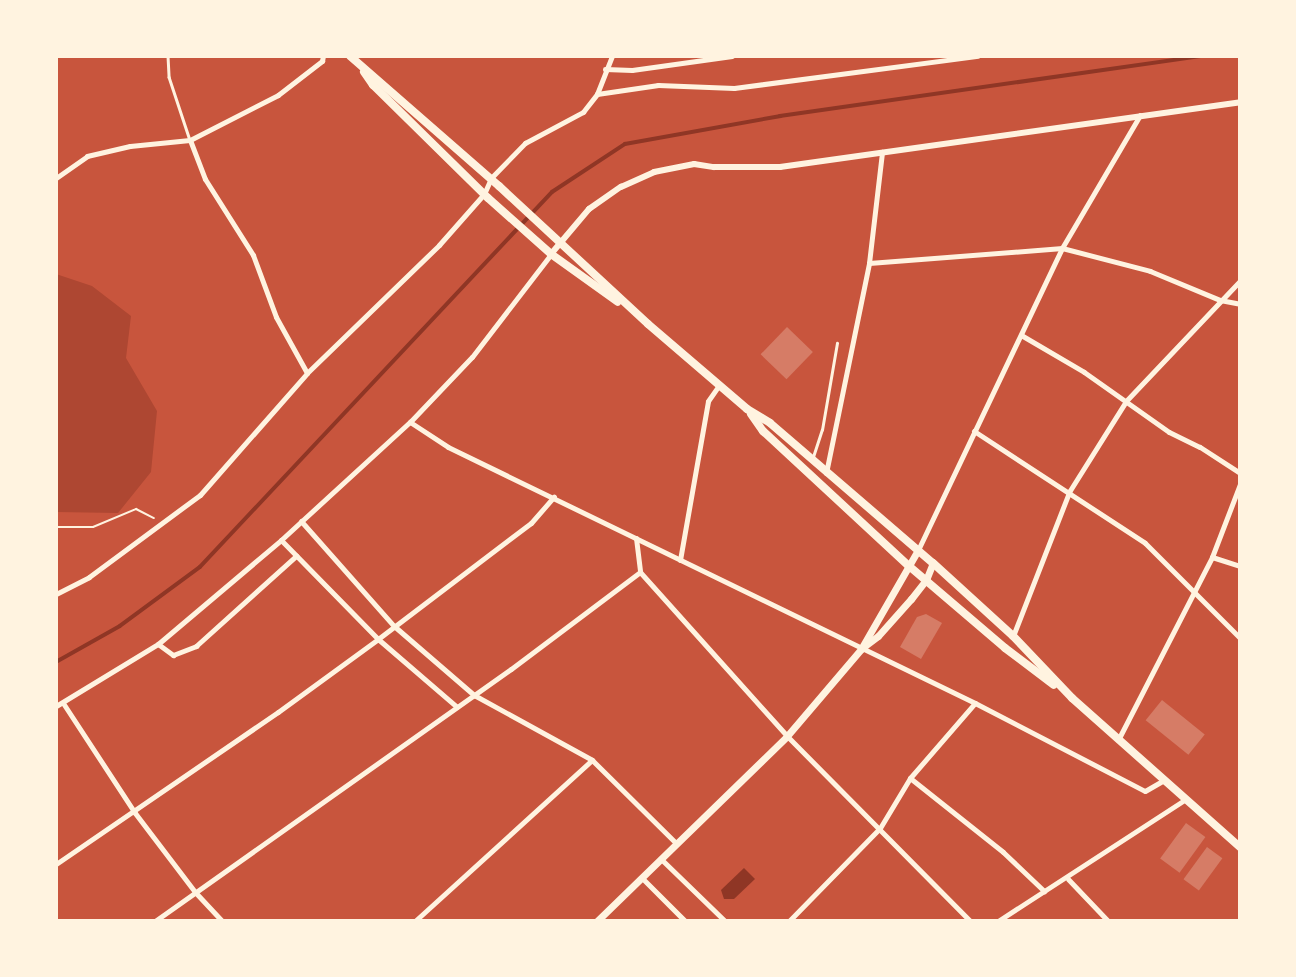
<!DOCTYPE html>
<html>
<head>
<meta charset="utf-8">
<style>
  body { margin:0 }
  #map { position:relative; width:1296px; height:977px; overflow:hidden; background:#c8553d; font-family:Georgia,serif }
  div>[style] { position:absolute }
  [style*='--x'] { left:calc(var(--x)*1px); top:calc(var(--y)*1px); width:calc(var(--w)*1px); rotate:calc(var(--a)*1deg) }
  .green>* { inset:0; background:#ae4732 }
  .water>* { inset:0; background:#8f3625 }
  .stream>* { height:3.5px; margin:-1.75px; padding:0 1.75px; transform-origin:1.75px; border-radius:1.75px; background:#8f3625 }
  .building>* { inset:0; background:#d67c66; transform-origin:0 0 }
  .path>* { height:2px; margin:-1px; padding:0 1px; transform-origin:1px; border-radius:1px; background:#fff3e0 }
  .service>* { height:2.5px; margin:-1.25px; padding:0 1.25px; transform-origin:1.25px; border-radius:1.25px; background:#fff3e0 }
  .minor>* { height:5px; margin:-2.5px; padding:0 2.5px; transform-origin:2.5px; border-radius:2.5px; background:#fff3e0 }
  .tertiary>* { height:6px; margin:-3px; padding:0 3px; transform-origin:3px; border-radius:3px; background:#fff3e0 }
  .secondary>* { height:7px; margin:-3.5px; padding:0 3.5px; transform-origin:3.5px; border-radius:3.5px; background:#fff3e0 }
  .primary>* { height:8px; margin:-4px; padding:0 4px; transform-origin:4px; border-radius:4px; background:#fff3e0 }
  span { translate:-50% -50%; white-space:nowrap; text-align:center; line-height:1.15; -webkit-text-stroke:5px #fff3e0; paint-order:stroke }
  .frame { position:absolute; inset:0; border:58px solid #fff3e0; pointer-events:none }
</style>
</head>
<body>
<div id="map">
  <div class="green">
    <i style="clip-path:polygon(56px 274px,92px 286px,131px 316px,126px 358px,157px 411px,151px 472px,118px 513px,56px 512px)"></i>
  </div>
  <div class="water">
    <i style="clip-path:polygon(744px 868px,755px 879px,734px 899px,724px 899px,721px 890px)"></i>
  </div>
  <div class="stream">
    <i style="--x:56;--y:662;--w:73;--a:-29.4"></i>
    <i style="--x:120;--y:626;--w:99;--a:-36.4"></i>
    <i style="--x:200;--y:567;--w:514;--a:-46.81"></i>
    <i style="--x:552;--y:192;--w:87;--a:-33.3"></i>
    <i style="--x:625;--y:144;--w:158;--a:-10.2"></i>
    <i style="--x:780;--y:116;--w:428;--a:-8.1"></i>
  </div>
  <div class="building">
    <i style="left:787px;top:327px;width:36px;height:38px;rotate:44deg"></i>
    <i style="clip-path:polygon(926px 614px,942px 623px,921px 659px,900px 647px,917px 617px)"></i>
    <i style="left:1162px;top:700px;width:55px;height:26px;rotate:39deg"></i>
    <i style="left:1186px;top:823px;width:24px;height:44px;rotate:36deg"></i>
    <i style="left:1207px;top:847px;width:19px;height:40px;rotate:36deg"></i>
  </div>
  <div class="path">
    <i style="--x:56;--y:527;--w:37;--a:0"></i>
    <i style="--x:93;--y:527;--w:47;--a:-22.7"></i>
    <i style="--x:136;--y:509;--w:20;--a:27"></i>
  </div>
  <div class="service">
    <i style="--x:168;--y:56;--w:21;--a:87"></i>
    <i style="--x:169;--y:77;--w:66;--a:71.6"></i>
    <i style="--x:813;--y:457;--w:28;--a:-72"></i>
    <i style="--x:822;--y:430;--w:88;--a:-80.2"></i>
  </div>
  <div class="minor">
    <i style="--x:605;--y:69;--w:27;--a:2"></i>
    <i style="--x:632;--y:70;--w:101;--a:-8"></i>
    <i style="--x:597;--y:94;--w:62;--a:-8.4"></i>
    <i style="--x:658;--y:85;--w:76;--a:2.3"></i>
    <i style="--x:734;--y:88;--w:246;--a:-7.5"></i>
    <i style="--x:190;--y:140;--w:42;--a:69"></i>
    <i style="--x:205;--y:179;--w:90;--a:57.7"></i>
    <i style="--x:253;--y:255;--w:66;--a:69.6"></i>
    <i style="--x:276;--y:317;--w:64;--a:61"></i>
    <i style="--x:56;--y:178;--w:38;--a:-35"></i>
    <i style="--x:87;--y:156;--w:44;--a:-13.1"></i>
    <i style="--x:130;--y:146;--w:60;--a:-5.7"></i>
    <i style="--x:190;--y:140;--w:99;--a:-27.1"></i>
    <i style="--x:278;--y:95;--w:56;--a:-37.7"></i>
    <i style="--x:322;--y:61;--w:5;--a:-79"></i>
    <i style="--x:869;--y:263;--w:194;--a:-4.4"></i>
    <i style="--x:1062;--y:248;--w:91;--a:14.6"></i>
    <i style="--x:1150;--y:271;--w:76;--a:22.5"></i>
    <i style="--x:1220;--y:300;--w:20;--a:11"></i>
    <i style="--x:1021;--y:335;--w:73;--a:30.4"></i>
    <i style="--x:1084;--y:372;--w:104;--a:35.2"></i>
    <i style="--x:1169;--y:432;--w:34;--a:26"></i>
    <i style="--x:1200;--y:447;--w:48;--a:33"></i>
    <i style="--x:410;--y:422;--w:45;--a:33.3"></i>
    <i style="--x:448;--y:447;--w:586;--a:25.91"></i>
    <i style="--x:975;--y:703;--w:191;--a:27.4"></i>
    <i style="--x:1145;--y:791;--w:22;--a:-30"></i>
    <i style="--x:974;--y:431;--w:204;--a:33.2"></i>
    <i style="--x:1145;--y:543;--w:134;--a:45"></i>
    <i style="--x:826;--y:473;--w:214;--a:-78.4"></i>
    <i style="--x:869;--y:263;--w:112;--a:-83.3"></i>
    <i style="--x:301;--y:521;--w:140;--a:48.5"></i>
    <i style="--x:394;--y:626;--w:106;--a:40.8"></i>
    <i style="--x:474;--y:695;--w:135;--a:28.8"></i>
    <i style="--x:592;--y:760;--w:118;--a:44.7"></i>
    <i style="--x:636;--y:538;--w:34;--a:83"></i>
    <i style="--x:640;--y:572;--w:220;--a:48.1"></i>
    <i style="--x:787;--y:736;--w:260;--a:45.3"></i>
    <i style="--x:281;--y:540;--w:139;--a:45.6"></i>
    <i style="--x:378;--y:639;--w:104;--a:40.7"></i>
    <i style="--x:918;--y:550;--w:335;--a:-64.5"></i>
    <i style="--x:1062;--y:248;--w:154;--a:-59.6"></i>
    <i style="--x:1212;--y:557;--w:29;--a:18"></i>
    <i style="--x:680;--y:560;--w:161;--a:-80"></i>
    <i style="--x:708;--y:401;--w:19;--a:-55"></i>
    <i style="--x:56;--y:594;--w:37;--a:-27"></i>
    <i style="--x:89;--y:577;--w:138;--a:-36.5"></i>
    <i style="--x:200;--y:495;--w:162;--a:-48.7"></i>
    <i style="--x:307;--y:373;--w:184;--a:-44.1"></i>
    <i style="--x:439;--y:245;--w:68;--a:-48.6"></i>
    <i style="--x:484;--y:194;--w:17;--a:-66"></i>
    <i style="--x:491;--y:178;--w:49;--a:-45.8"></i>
    <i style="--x:525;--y:143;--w:66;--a:-28.1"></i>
    <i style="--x:583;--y:112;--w:23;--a:-52"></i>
    <i style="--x:597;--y:94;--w:41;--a:-68.5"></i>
    <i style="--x:1013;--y:636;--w:155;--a:-68.7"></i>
    <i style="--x:1069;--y:492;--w:107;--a:-57.9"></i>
    <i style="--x:1126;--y:401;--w:166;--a:-46.5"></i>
    <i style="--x:158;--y:644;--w:19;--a:36"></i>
    <i style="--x:173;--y:655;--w:25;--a:-21"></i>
    <i style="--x:196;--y:646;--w:135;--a:-42"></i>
    <i style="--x:63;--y:703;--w:131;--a:56.8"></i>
    <i style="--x:135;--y:813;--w:99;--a:52.8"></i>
    <i style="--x:195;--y:892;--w:40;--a:47"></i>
    <i style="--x:56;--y:706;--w:119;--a:-31.3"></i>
    <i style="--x:158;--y:644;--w:161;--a:-40.2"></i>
    <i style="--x:281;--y:540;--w:175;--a:-42.5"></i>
    <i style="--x:410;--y:422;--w:90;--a:-46.4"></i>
    <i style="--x:472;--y:357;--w:130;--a:-52.5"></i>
    <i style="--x:1118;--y:740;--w:206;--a:-62.8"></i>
    <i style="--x:1212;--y:557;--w:78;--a:-69"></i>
    <i style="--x:910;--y:778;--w:119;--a:38.5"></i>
    <i style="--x:1003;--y:852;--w:57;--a:43.6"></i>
    <i style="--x:661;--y:859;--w:89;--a:44.1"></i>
    <i style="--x:56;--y:864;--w:269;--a:-34.4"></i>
    <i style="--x:278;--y:712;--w:124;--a:-36.1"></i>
    <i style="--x:378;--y:639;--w:192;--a:-37.2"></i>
    <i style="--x:531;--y:523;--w:35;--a:-49"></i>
    <i style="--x:642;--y:878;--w:61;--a:45"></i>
    <i style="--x:1068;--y:879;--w:58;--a:46.4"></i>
    <i style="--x:155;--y:921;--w:436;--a:-35.3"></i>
    <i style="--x:511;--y:669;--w:161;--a:-36.9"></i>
    <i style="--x:415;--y:921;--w:239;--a:-42.3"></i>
    <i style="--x:789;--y:921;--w:130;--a:-45.6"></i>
    <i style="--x:880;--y:828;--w:58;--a:-59"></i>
    <i style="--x:910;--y:778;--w:99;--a:-49.1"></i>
    <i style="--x:998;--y:921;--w:224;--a:-33"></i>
  </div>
  <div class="tertiary">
    <i style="--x:551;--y:254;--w:59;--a:-49.8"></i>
    <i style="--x:589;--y:209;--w:39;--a:-35"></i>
    <i style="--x:621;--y:187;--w:36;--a:-24"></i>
    <i style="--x:654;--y:172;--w:41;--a:-11.3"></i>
    <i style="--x:694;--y:164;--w:20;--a:9"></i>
    <i style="--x:714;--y:167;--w:66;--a:0"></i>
    <i style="--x:780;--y:167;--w:465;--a:-8"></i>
  </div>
  <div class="secondary">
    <i style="--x:862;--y:648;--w:20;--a:-37"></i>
    <i style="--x:878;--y:636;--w:50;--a:-48.3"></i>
    <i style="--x:911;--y:599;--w:24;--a:-52"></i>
    <i style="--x:926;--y:580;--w:18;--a:-68"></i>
    <i style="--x:597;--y:921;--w:265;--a:-44.2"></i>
    <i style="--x:787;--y:736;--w:114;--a:-49.6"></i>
    <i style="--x:861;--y:649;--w:114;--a:-60.1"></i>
  </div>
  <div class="primary">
    <i style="--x:350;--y:56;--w:198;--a:41.1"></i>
    <i style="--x:499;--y:186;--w:203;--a:42.8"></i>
    <i style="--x:648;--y:324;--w:130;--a:40.6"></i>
    <i style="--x:747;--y:409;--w:27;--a:31"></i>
    <i style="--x:770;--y:423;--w:215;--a:40.7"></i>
    <i style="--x:933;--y:563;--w:108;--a:42.4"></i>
    <i style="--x:1013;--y:636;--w:86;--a:46.4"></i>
    <i style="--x:1072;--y:698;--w:225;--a:41.6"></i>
    <i style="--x:364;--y:72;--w:16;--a:55"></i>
    <i style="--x:373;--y:85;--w:161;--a:44.5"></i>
    <i style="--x:488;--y:198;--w:84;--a:41.6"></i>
    <i style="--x:551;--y:254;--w:82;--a:35.6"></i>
    <i style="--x:751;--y:414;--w:21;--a:55"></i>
    <i style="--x:763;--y:431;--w:199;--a:42.8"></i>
    <i style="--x:909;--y:566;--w:126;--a:40.5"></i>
    <i style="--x:1005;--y:648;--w:61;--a:37.1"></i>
  </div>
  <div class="frame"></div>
</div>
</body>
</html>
